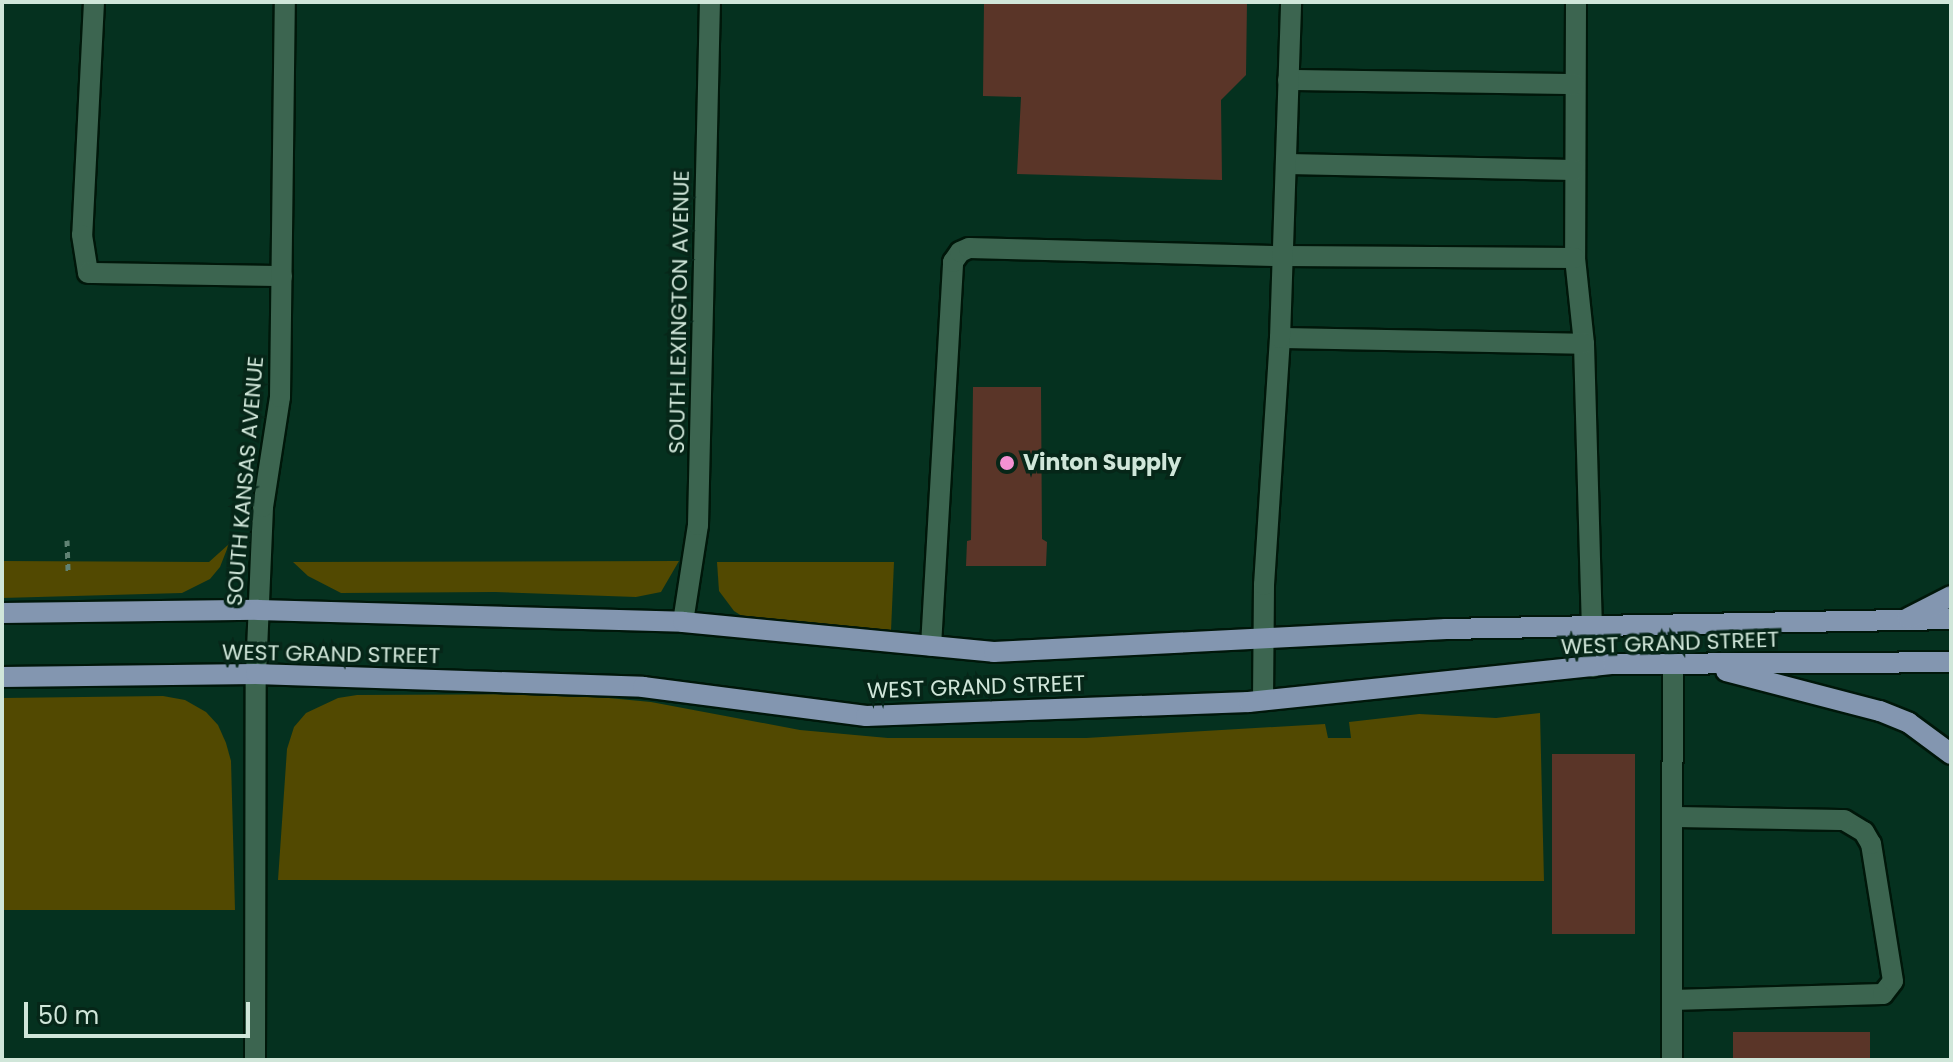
<!DOCTYPE html>
<html>
<head>
<meta charset="utf-8">
<style>
  body { margin:0 }
  #map { position:relative; width:1953px; height:1062px; overflow:hidden; background:#05311f; font-family:Poppins,sans-serif }
  div>[style] { position:absolute }
  [style*='--x'] { left:calc(var(--x)*1px); top:calc(var(--y)*1px); width:calc(var(--w)*1px); rotate:calc(var(--a)*1deg) }
  .green>* { inset:0; background:#524901 }
  .building>* { inset:0; background:#5a3528; transform-origin:0 0 }
  .path>* { height:5px; margin-top:-2.5px; transform-origin:0; background:repeating-linear-gradient(90deg,#608273 0 6px,transparent 0 12px) }
  .roads { filter:drop-shadow(2px 0 #00170a) drop-shadow(-2px 0 #00170a) drop-shadow(0 2px #00170a) drop-shadow(0 -2px #00170a) }
  .minor>* { height:20px; margin:-10px; padding:0 10px; transform-origin:10px; border-radius:10px; background:#3c6550 }
  .major>* { height:20px; margin:-10px; padding:0 10px; transform-origin:10px; border-radius:10px; background:#8396b0 }
  .dots>* { width:22px; height:22px; translate:-50% -50%; box-sizing:border-box; border:4px solid #062618; border-radius:50% }
  span { translate:-50% -50%; white-space:nowrap; text-align:center; line-height:1.15; -webkit-text-stroke:7px #062618; paint-order:stroke }
  .street-label { font-size:22px; color:#d0e6d9 }
  .poi-label { font-size:22px; color:#d0e6d9; font-weight:700 }
  .left { translate:0 -50%; text-align:left }
  .frame { position:absolute; inset:0; border:4px solid #d0e6d9; pointer-events:none }
  .scale { position:absolute; left:24px; top:1002px; width:226px; height:36px; box-sizing:border-box; border:4px solid #d0e6d9; border-top:0; padding-left:10px; font-size:24px; line-height:28px; white-space:nowrap; color:#d0e6d9; -webkit-text-stroke:6px #062618; paint-order:stroke }
</style>
</head>
<body>
<div id="map">
  <div class="green">
    <i style="clip-path:polygon(229px 544px,220px 567px,210px 579px,182px 593px,2px 598px,2px 561px,209px 562px)"></i>
    <i style="clip-path:polygon(679px 561px,661px 592px,636px 597px,495px 592px,341px 593px,308px 576px,293px 562px)"></i>
    <i style="clip-path:polygon(717px 562px,894px 562px,891px 631px,861px 633px,745px 618px,734px 611px,719px 591px)"></i>
    <i style="clip-path:polygon(566px 694px,651px 702px,800px 730px,888px 738px,1086px 738px,1325px 724px,1328px 738px,1351px 738px,1349px 722px,1419px 714px,1496px 718px,1540px 713px,1544px 881px,278px 880px,287px 749px,294px 727px,306px 713px,338px 698px,357px 695px)"></i>
    <i style="clip-path:polygon(163px 696px,185px 700px,206px 712px,218px 725px,226px 743px,231px 761px,235px 910px,2px 910px,2px 698px)"></i>
  </div>
  <div class="building">
    <i style="clip-path:polygon(984px 2px,1247px 2px,1246px 75px,1221px 100px,1222px 180px,1017px 174px,1021px 97px,983px 96px)"></i>
    <i style="clip-path:polygon(973px 387px,1041px 387px,1042px 539px,1047px 542px,1046px 566px,966px 566px,967px 541px,971px 540px)"></i>
    <i style="left:1635px;top:754px;width:180px;height:83px;rotate:90deg"></i>
    <i style="left:1733px;top:1032px;width:137px;height:28px"></i>
  </div>
  <div class="path">
    <i style="--x:67;--y:540;--w:32;--a:88"></i>
  </div>
  <div class="roads">
    <div class="minor">
      <i style="--x:94;--y:2;--w:233;--a:92.9"></i>
      <i style="--x:82;--y:235;--w:38;--a:81"></i>
      <i style="--x:88;--y:273;--w:194;--a:0.9"></i>
      <i style="--x:1576;--y:2;--w:256;--a:90.2"></i>
      <i style="--x:1575;--y:258;--w:86;--a:84"></i>
      <i style="--x:1584;--y:344;--w:323;--a:88.4"></i>
      <i style="--x:1288;--y:80;--w:287;--a:0.8"></i>
      <i style="--x:1286;--y:164;--w:289;--a:1.2"></i>
      <i style="--x:1280;--y:338;--w:304;--a:1.1"></i>
      <i style="--x:683;--y:622;--w:98;--a:-81.2"></i>
      <i style="--x:698;--y:525;--w:523;--a:-88.69"></i>
      <i style="--x:931;--y:646;--w:385;--a:-86.7"></i>
      <i style="--x:953;--y:262;--w:12;--a:-55"></i>
      <i style="--x:960;--y:252;--w:10;--a:-24"></i>
      <i style="--x:969;--y:248;--w:314;--a:1.5"></i>
      <i style="--x:1283;--y:256;--w:292;--a:0.4"></i>
      <i style="--x:1263;--y:700;--w:115;--a:-89.5"></i>
      <i style="--x:1264;--y:585;--w:248;--a:-86.3"></i>
      <i style="--x:1280;--y:338;--w:336;--a:-88.1"></i>
      <i style="--x:1672;--y:1000;--w:211;--a:-1.6"></i>
      <i style="--x:1883;--y:994;--w:16;--a:-52"></i>
      <i style="--x:1893;--y:981;--w:139;--a:-99.1"></i>
      <i style="--x:1871;--y:844;--w:14;--a:-120"></i>
      <i style="--x:1864;--y:832;--w:23;--a:-149"></i>
      <i style="--x:1844;--y:820;--w:171;--a:-179"></i>
      <i style="--x:255;--y:1060;--w:386;--a:-89.9"></i>
      <i style="--x:256;--y:674;--w:167;--a:-87.6"></i>
      <i style="--x:263;--y:507;--w:111;--a:-81.2"></i>
      <i style="--x:280;--y:397;--w:395;--a:-89.3"></i>
      <i style="--x:1672;--y:1060;--w:396;--a:-89.9"></i>
    </div>
    <div class="major">
      <i style="--x:2;--y:613;--w:256;--a:-0.7"></i>
      <i style="--x:258;--y:610;--w:425;--a:1.6"></i>
      <i style="--x:683;--y:622;--w:312;--a:5.5"></i>
      <i style="--x:994;--y:652;--w:453;--a:-2.9"></i>
      <i style="--x:1446;--y:629;--w:505;--a:-1.13"></i>
      <i style="--x:1908;--y:618;--w:48;--a:-27.1"></i>
      <i style="--x:1726;--y:671;--w:159;--a:14.6"></i>
      <i style="--x:1880;--y:711;--w:31;--a:22"></i>
      <i style="--x:1909;--y:723;--w:52;--a:36.4"></i>
      <i style="--x:2;--y:677;--w:254;--a:-0.7"></i>
      <i style="--x:256;--y:674;--w:387;--a:1.9"></i>
      <i style="--x:643;--y:687;--w:225;--a:7.4"></i>
      <i style="--x:866;--y:716;--w:383;--a:-2.1"></i>
      <i style="--x:1249;--y:702;--w:366;--a:-6"></i>
      <i style="--x:1613;--y:664;--w:338;--a:-0.3"></i>
    </div>
  </div>
  <div class="dots">
    <i style="left:1007px;top:463px;background:#f491d3"></i>
  </div>
  <div class="street-label">
    <span style="left:679px;top:312px;rotate:-89deg">SOUTH LEXINGTON AVENUE</span>
    <span style="left:245px;top:481px;rotate:-85deg">SOUTH KANSAS AVENUE</span>
    <span style="left:1670px;top:643px;rotate:-2deg">WEST GRAND STREET</span>
    <span style="left:331px;top:654px;rotate:1deg">WEST GRAND STREET</span>
    <span style="left:976px;top:687px;rotate:-2deg">WEST GRAND STREET</span>
  </div>
  <div class="poi-label">
    <span class="left" style="left:1023px;top:463px">Vinton Supply</span>
  </div>
  <div class="frame"></div>
  <div class="scale">50 m</div>
</div>
</body>
</html>
